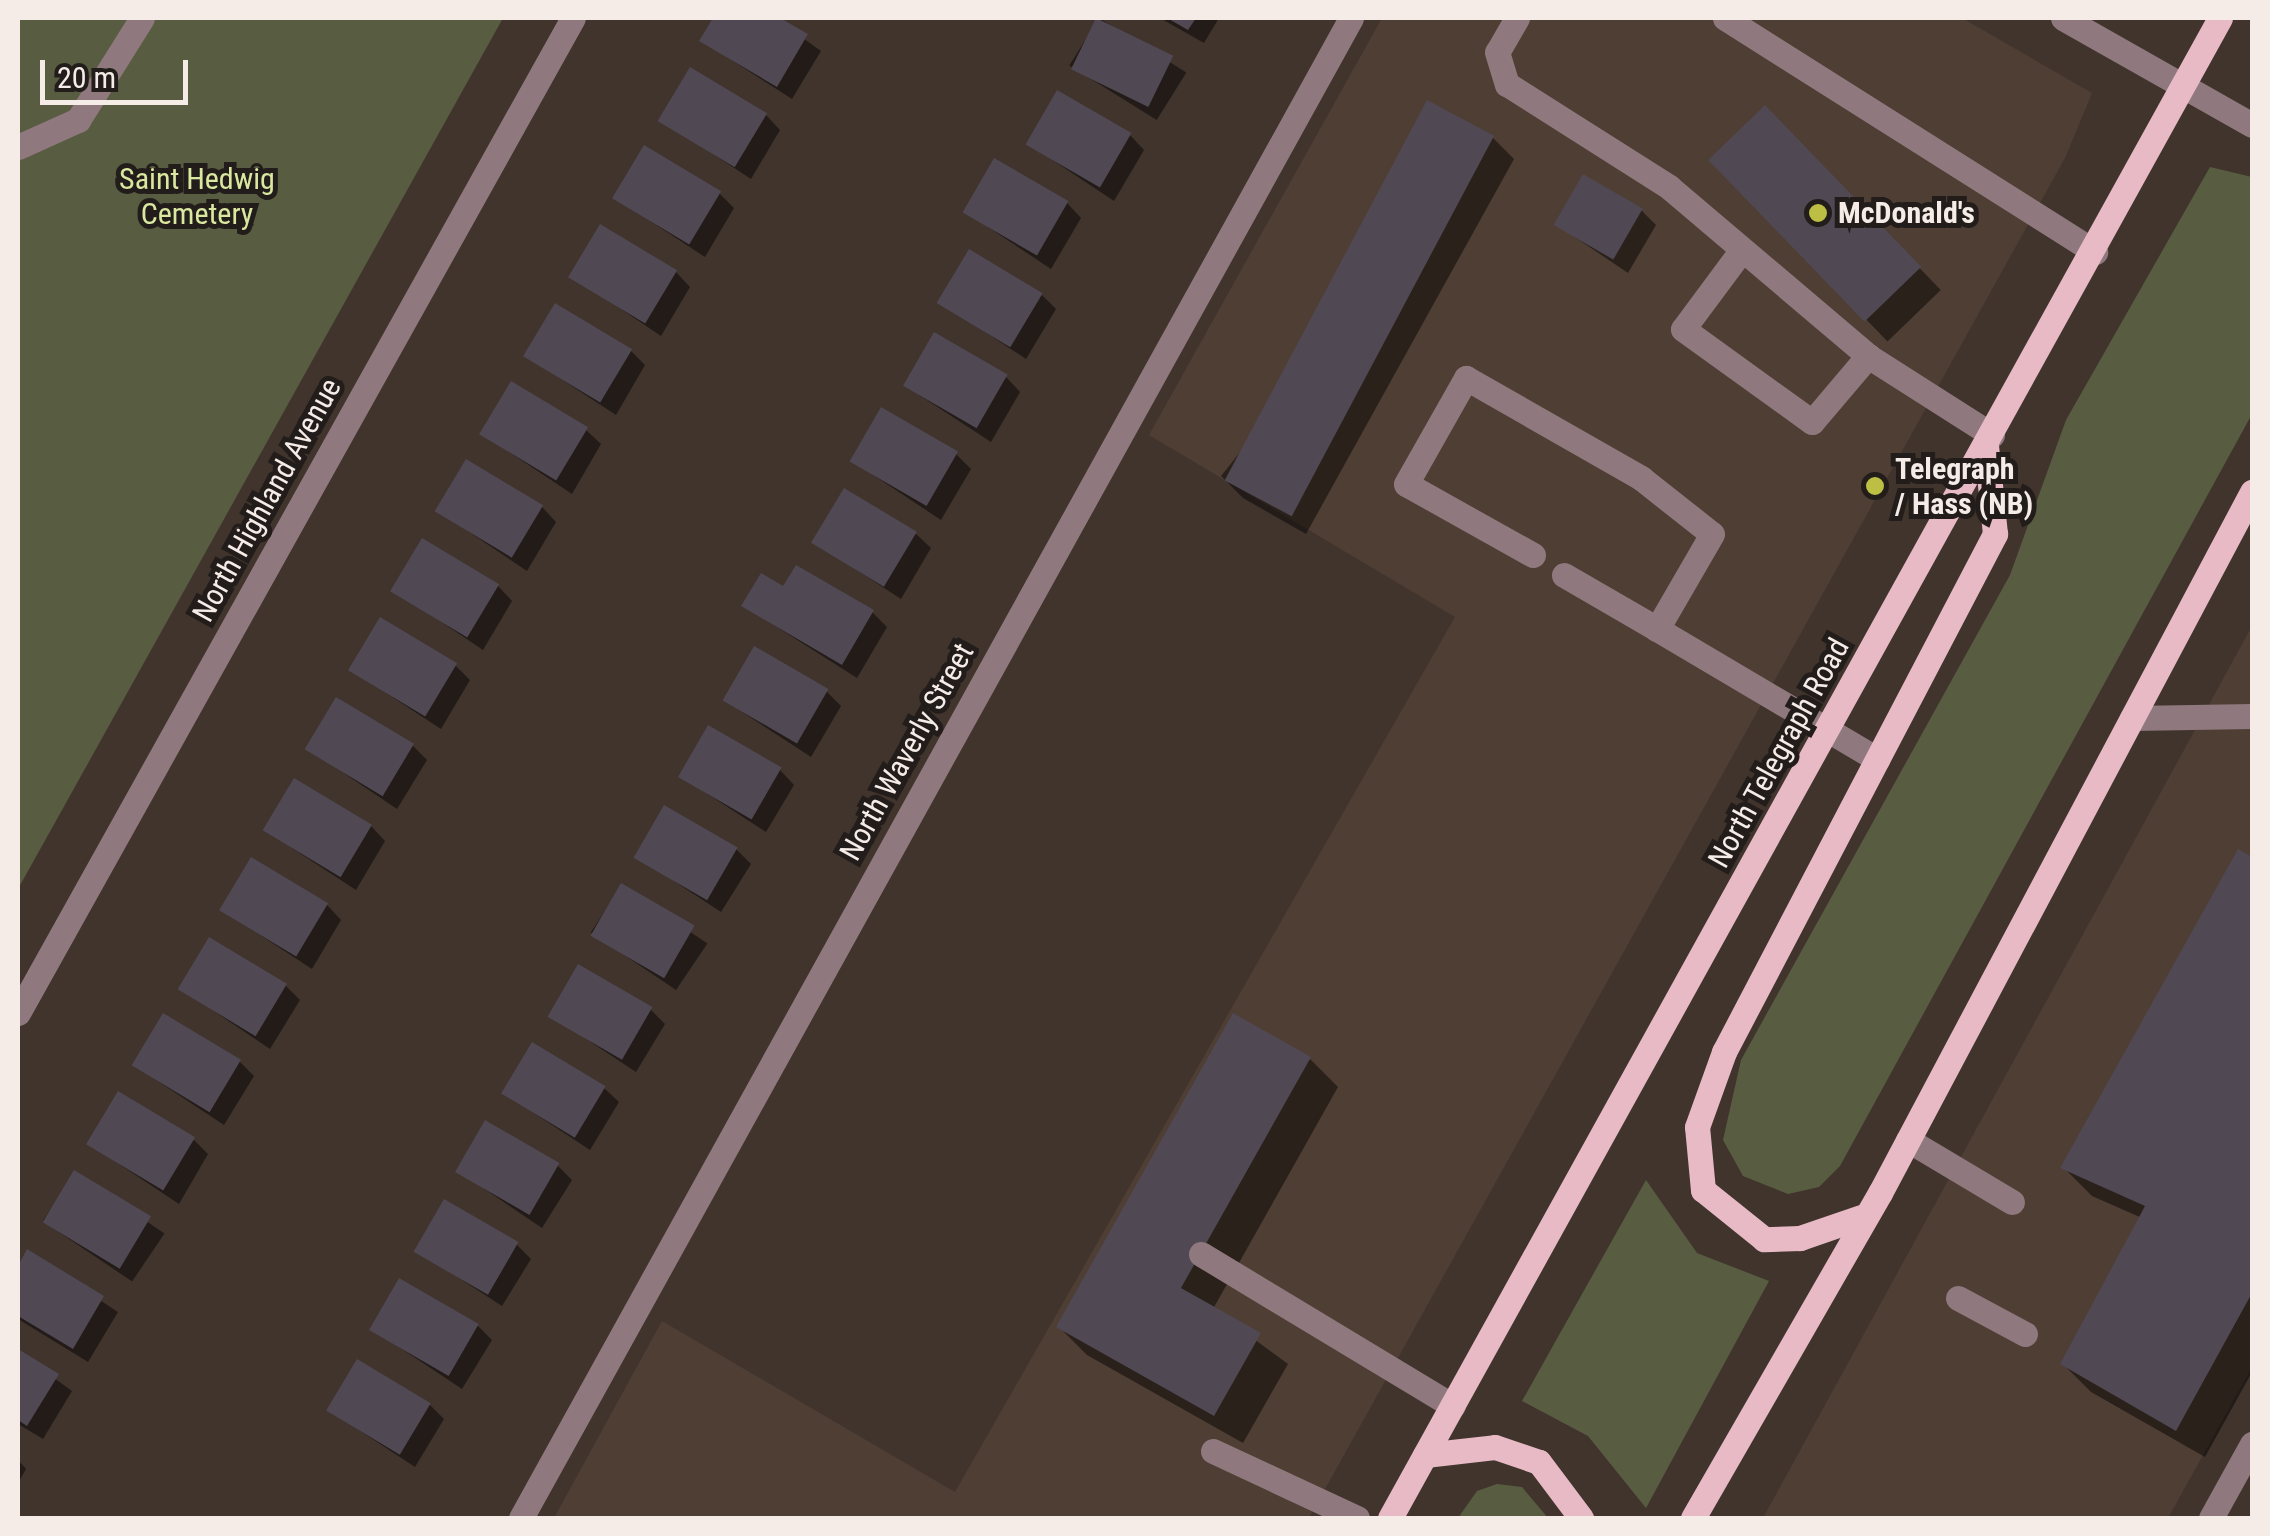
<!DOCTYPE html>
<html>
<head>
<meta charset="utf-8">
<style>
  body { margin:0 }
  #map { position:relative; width:2270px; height:1536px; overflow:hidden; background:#40342d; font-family:"Roboto Condensed",sans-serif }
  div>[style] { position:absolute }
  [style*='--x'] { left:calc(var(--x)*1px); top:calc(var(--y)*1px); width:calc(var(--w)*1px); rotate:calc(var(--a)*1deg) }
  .built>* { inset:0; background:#4f3e34 }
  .green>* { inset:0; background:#585d41 }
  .shadow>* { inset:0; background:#0007; transform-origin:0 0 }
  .building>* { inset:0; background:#504853; transform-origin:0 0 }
  .minor>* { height:25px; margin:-12.5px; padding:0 12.5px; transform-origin:12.5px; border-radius:12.5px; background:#8f797e }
  .major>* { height:25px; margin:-12.5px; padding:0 12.5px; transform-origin:12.5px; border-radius:12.5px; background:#e7bac5 }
  .dots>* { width:28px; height:28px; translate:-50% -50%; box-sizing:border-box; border:5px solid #221d1a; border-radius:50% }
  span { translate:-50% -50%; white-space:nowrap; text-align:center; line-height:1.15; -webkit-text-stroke:10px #221d1a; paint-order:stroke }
  .park-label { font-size:30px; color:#d9e7a0 }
  .poi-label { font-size:30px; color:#f5ece8; font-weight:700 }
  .left { translate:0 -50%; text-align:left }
  .street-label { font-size:30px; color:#f5ece8 }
  .frame { position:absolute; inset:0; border:20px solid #f5ece8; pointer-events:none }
  .scale { position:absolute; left:40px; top:60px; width:148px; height:45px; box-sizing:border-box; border:5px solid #f5ece8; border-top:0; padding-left:12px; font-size:30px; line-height:35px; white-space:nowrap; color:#f5ece8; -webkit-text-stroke:8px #221d1a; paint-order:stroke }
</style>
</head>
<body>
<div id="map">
  <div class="built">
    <i style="clip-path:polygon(1382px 18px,1962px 18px,2092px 93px,2065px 158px,1309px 1518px,554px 1518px,662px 1321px,955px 1492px,1455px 617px,1149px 435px)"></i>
    <i style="clip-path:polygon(2252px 626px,2252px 1367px,2168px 1518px,1763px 1518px)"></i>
  </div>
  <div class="green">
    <i style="clip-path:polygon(18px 18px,503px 18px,18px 889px)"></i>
    <i style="clip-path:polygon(2210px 167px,2252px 177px,2252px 414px,1840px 1166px,1819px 1187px,1788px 1194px,1743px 1176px,1723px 1140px,1741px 1060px,2010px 575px,2066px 420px)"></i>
    <i style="clip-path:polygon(1646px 1180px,1697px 1253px,1769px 1281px,1646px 1508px,1588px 1436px,1522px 1401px)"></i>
    <i style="clip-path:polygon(1497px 1484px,1522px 1487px,1548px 1518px,1458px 1518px,1477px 1491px)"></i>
  </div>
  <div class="shadow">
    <i style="clip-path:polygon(716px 18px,775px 18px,821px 51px,792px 99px,702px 41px)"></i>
    <i style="left:1099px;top:18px;width:103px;height:56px;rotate:32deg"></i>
    <i style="clip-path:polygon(1160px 18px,1219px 18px,1204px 43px)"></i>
    <i style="left:1765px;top:108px;width:253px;height:74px;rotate:46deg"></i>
    <i style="clip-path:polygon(766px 115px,780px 130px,751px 179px,661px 120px)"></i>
    <i style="clip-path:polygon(1130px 135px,1144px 150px,1114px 201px,1027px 143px)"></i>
    <i style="clip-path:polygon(1492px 137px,1514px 159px,1306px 534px,1243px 498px,1221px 476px)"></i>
    <i style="clip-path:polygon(719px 193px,734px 208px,705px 257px,615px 198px)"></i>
    <i style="clip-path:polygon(1067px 203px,1081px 218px,1051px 269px,964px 211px)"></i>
    <i style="clip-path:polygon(1641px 210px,1656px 225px,1628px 273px,1557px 225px)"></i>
    <i style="clip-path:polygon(676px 272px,690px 287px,661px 336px,572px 276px)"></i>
    <i style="clip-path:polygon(1042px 295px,1056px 309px,1026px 359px,940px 302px)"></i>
    <i style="clip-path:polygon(631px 351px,645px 365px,616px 415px,526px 356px)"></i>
    <i style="clip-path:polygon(1006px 377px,1020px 392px,991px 442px,904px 385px)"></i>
    <i style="clip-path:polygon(586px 430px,601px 444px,572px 494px,482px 434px)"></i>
    <i style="clip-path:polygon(956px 454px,971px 469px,941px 520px,852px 461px)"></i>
    <i style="clip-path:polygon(542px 507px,556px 522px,527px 571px,438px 511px)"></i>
    <i style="clip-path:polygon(916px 534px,931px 548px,901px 599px,814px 542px)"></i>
    <i style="clip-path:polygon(498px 586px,512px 601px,483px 650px,394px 590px)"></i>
    <i style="clip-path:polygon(784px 590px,872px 612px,887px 627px,857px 678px,744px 606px)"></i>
    <i style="clip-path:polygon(456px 666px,470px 680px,441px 729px,351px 670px)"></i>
    <i style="clip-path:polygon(826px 691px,841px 706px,811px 757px,724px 700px)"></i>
    <i style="clip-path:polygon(412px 745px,427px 760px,397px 809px,308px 749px)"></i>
    <i style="clip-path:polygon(780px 770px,794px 785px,766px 832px,680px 776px)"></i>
    <i style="clip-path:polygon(371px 826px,385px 841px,356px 890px,266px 831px)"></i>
    <i style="clip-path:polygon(736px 849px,751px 864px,721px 912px,636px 856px)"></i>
    <i style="clip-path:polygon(2239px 853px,2252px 860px,2252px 1372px,2205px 1457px,2091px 1392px,2063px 1364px,2142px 1218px,2092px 1196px,2064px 1168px)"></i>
    <i style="left:622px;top:886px;width:103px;height:56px;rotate:34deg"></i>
    <i style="clip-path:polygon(327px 905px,341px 920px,312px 969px,222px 910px)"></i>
    <i style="clip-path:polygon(285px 985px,300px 1000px,270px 1049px,181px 989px)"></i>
    <i style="clip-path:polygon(650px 1009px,665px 1024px,636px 1072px,550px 1015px)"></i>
    <i style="clip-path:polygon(1310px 1059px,1338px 1087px,1213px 1309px,1288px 1364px,1243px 1443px,1087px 1355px,1059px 1327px)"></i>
    <i style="clip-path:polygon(239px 1061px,254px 1076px,224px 1125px,135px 1066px)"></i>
    <i style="clip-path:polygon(604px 1088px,619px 1102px,590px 1150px,505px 1094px)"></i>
    <i style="clip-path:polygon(194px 1140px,208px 1154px,179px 1204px,89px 1144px)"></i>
    <i style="clip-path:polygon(557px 1165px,572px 1180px,542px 1228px,458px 1171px)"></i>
    <i style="left:75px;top:1173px;width:108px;height:58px;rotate:34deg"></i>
    <i style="clip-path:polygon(516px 1244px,531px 1259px,502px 1306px,416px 1250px)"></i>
    <i style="clip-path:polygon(28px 1253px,118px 1312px,88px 1362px,18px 1319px,18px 1271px)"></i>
    <i style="clip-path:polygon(478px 1326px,492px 1340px,462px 1389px,372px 1329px)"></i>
    <i style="clip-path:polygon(18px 1352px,72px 1391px,43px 1439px,18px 1424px)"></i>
    <i style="clip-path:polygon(430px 1405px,444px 1419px,415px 1467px,330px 1411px)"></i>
    <i style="clip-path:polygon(18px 1460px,26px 1469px,18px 1483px)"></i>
  </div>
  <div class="building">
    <i style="clip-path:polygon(713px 18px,780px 18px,808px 34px,777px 87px,699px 41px)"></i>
    <i style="left:1096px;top:18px;width:86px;height:57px;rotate:26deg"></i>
    <i style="clip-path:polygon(1167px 18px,1196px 18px,1188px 30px)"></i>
    <i style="left:690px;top:67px;width:90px;height:63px;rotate:31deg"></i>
    <i style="left:1057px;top:90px;width:86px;height:63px;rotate:30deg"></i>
    <i style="left:1427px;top:100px;width:76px;height:431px;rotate:28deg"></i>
    <i style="left:1765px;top:105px;width:225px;height:79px;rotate:46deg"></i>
    <i style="left:644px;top:145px;width:90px;height:62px;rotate:31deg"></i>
    <i style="left:994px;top:158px;width:86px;height:63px;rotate:30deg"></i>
    <i style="left:1583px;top:174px;width:69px;height:59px;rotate:30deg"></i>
    <i style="left:600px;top:224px;width:90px;height:62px;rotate:31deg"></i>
    <i style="left:969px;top:249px;width:86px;height:63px;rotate:31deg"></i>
    <i style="left:555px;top:303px;width:90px;height:62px;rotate:31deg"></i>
    <i style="left:934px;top:332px;width:85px;height:62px;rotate:30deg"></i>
    <i style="left:511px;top:381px;width:90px;height:62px;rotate:31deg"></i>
    <i style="left:881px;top:407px;width:89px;height:63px;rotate:30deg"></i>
    <i style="left:466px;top:459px;width:90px;height:61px;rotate:31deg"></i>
    <i style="left:844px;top:488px;width:85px;height:64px;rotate:31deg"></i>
    <i style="left:422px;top:538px;width:90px;height:62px;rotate:31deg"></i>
    <i style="clip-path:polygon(796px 565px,874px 610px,842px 665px,741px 606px,761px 573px,783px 586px)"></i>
    <i style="left:380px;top:617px;width:90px;height:62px;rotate:31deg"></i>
    <i style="left:754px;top:646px;width:86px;height:63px;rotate:30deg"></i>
    <i style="left:336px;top:697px;width:91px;height:61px;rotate:31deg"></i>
    <i style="left:708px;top:725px;width:85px;height:60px;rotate:30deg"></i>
    <i style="left:294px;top:778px;width:91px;height:61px;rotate:31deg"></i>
    <i style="left:664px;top:805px;width:85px;height:61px;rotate:30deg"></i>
    <i style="clip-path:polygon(2238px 849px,2252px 857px,2252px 1293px,2176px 1431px,2060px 1364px,2145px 1206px,2060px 1168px)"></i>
    <i style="left:251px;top:857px;width:90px;height:62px;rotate:31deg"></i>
    <i style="left:621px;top:883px;width:85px;height:61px;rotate:30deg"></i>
    <i style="left:209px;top:937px;width:91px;height:61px;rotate:31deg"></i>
    <i style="left:578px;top:964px;width:86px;height:61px;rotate:30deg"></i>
    <i style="left:163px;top:1013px;width:91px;height:61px;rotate:31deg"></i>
    <i style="clip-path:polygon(1233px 1013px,1311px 1057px,1181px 1288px,1261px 1333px,1214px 1416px,1056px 1327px)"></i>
    <i style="left:532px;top:1042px;width:86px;height:60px;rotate:31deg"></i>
    <i style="left:118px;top:1091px;width:90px;height:62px;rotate:31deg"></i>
    <i style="left:485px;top:1120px;width:86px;height:60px;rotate:30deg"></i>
    <i style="left:74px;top:1170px;width:90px;height:61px;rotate:31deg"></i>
    <i style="left:444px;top:1199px;width:86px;height:61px;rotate:30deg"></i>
    <i style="clip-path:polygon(27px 1249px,104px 1296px,73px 1349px,18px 1316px,18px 1266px)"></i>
    <i style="left:399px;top:1278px;width:92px;height:60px;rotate:30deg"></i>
    <i style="clip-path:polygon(18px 1349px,59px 1374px,27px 1426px,18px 1420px)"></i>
    <i style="left:357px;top:1359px;width:86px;height:60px;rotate:31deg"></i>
  </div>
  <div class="minor">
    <i style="--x:1517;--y:18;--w:39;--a:120"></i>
    <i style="--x:1497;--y:52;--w:34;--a:73"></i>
    <i style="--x:1507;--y:84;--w:192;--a:32.4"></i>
    <i style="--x:1669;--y:187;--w:261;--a:40.3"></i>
    <i style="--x:1868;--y:356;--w:147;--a:32.5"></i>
    <i style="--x:1725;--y:18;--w:438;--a:32.3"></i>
    <i style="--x:2063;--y:18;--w:217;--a:29.5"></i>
    <i style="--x:18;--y:147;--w:66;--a:-24.2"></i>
    <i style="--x:78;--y:120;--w:120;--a:-57.9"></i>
    <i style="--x:1741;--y:251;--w:97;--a:126.6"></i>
    <i style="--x:1683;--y:329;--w:159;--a:35.8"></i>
    <i style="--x:1812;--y:422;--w:87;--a:-49.7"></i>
    <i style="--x:1533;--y:555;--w:145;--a:-150.8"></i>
    <i style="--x:1406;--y:484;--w:122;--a:-60.5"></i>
    <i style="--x:1466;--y:378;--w:202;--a:29.7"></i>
    <i style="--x:1641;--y:478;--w:90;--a:38.3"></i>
    <i style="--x:1712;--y:534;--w:110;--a:120.1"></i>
    <i style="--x:1657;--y:629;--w:256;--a:30.6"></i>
    <i style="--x:1564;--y:575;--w:108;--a:30.1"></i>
    <i style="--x:2132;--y:718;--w:120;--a:-1"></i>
    <i style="--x:18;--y:1013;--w:1139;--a:-60.85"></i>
    <i style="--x:1908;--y:1140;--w:121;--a:30.8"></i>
    <i style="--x:1201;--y:1254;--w:294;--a:31.1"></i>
    <i style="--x:1958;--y:1298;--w:76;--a:28.2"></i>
    <i style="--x:1213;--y:1451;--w:159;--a:25"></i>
    <i style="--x:521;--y:1518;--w:1714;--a:-61.04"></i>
    <i style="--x:2211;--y:1518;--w:85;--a:-61"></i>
  </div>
  <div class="major">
    <i style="--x:1861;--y:1217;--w:65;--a:161"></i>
    <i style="--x:1800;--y:1238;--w:36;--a:178"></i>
    <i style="--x:1764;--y:1239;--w:78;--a:-141.2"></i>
    <i style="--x:1703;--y:1190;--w:63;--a:-95.4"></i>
    <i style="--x:1697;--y:1127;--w:80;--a:-70.2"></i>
    <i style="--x:1724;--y:1052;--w:585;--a:-62.38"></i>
    <i style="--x:1995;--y:534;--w:88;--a:-95.8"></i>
    <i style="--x:1425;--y:1455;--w:70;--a:-6.5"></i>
    <i style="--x:1495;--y:1447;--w:46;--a:18.8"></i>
    <i style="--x:1539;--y:1462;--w:70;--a:53.1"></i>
    <i style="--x:1390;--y:1518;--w:1714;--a:-61.04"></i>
    <i style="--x:1693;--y:1518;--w:375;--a:-60.1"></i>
    <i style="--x:1880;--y:1193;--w:794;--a:-62.05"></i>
  </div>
  <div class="dots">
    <i style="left:1818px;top:213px;background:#bcbf43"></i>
    <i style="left:1875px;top:486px;background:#bcbf43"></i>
  </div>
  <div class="park-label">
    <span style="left:197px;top:196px">Saint Hedwig<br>Cemetery</span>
  </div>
  <div class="poi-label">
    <span class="left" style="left:1838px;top:213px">McDonald's</span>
    <span class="left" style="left:1895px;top:486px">Telegraph<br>/ Hass (NB)</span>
  </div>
  <div class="street-label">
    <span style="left:267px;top:500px;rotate:-61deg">North Highland Avenue</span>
    <span style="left:907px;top:752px;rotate:-61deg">North Waverly Street</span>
    <span style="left:1779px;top:753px;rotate:-61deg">North Telegraph Road</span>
  </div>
  <div class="frame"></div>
  <div class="scale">20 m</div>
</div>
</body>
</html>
